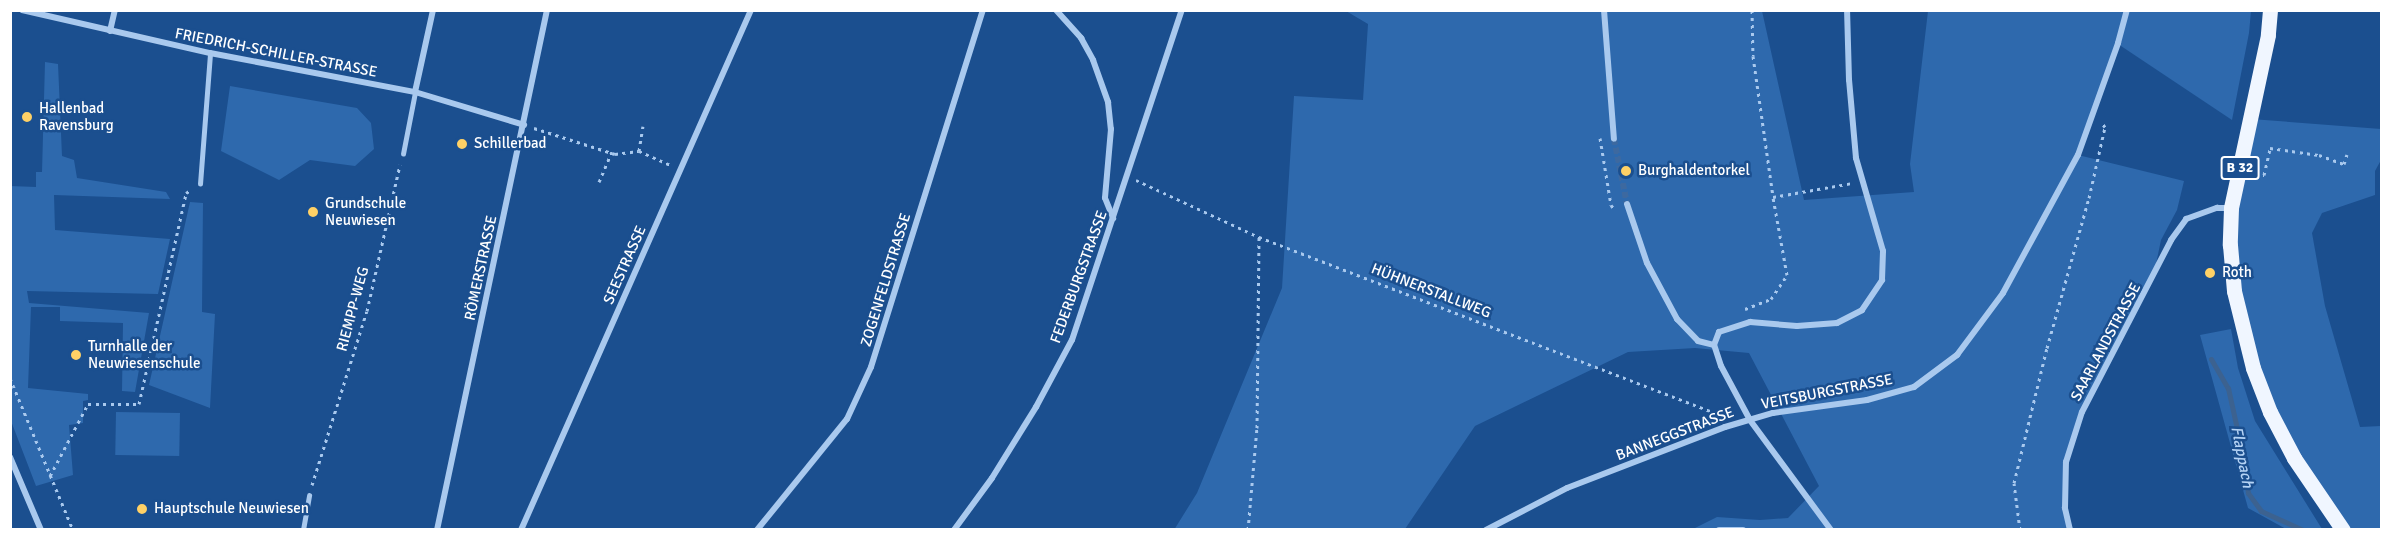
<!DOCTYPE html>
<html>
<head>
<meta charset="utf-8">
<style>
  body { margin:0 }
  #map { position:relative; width:2392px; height:540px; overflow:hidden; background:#1b4f8f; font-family:Signika,sans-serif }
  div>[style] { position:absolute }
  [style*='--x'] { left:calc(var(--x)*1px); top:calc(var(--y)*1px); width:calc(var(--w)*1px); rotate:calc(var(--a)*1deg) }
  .green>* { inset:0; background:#2e69ad; transform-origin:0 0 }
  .stream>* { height:5px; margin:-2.5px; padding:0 2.5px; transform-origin:2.5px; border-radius:2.5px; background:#3c6290 }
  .minor-tunnel>* { height:6px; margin-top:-3px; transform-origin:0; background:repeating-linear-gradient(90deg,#3d69a0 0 6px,transparent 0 9px) }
  .path>* { height:3px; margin-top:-1.5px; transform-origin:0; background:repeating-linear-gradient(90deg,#a9c9ee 0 3px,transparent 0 7.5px) }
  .service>* { height:4.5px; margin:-2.25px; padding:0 2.25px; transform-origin:2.25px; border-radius:2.25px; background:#a9c9ee }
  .minor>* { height:6px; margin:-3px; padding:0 3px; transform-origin:3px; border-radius:3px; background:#a9c9ee }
  .primary>* { height:15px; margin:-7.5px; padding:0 7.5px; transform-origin:7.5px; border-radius:7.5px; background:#f0f6ff }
  .dots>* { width:16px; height:16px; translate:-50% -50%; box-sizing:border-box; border:3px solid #1b4f8f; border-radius:50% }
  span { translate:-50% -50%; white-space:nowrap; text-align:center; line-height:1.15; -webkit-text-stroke:5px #1b4f8f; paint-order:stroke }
  .shield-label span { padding:2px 4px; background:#1b4f8f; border:2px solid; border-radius:4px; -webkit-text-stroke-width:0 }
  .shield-label { font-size:14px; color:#fff; font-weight:700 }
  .street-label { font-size:15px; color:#fff }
  .poi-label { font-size:15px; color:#fff }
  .left { translate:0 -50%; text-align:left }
  .water-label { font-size:16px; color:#b5d3f5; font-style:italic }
  .frame { position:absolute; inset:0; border:12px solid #fff; pointer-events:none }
</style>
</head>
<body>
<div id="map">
  <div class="green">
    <i style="clip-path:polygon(1346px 11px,1762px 11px,1804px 200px,1914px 192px,1910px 164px,1928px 11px,2251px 11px,2249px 33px,2232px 120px,2118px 44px,2078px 155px,2184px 181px,2177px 210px,2161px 240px,2156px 264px,2082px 412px,2066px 462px,2065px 508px,2073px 529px,1693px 529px,1717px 517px,1760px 520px,1788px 518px,1819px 486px,1749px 353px,1695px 348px,1628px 352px,1475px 426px,1405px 529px,1174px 530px,1197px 493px,1282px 288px,1294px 96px,1363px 100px,1368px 24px)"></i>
    <i style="clip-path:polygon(45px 62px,58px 64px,62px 156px,74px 160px,77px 178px,166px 192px,170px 199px,54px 195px,55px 230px,170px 239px,158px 294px,27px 291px,29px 303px,149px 313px,135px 392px,122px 391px,123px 323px,60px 321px,60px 307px,31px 307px,28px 388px,88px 394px,88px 400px,83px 401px,83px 423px,69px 425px,73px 475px,36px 486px,11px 421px,10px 186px,36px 187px,36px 172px,42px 172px)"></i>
    <i style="clip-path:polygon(230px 86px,357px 108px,371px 123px,374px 149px,355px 166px,310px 160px,279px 180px,221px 151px)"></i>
    <i style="clip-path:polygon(2251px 119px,2381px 129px,2381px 160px,2375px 171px,2375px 195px,2322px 213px,2312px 233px,2325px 306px,2360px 427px,2381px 426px,2381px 529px,2343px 529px,2270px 412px,2230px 245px)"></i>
    <i style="clip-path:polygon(190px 202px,203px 203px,202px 312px,215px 314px,210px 408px,149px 385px)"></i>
    <i style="clip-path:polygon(2231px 329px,2238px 368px,2255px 421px,2322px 529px,2286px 529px,2248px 508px,2200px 335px)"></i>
    <i style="left:116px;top:412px;width:64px;height:43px;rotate:1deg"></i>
  </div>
  <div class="stream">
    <i style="--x:2211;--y:359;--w:34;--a:60"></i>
    <i style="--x:2228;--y:388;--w:79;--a:77.6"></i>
    <i style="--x:2245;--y:465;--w:28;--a:84"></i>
    <i style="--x:2248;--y:493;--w:22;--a:54"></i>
    <i style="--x:2261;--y:511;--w:46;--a:24.3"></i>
  </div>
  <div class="minor-tunnel">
    <i style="--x:1614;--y:139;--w:66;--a:78.7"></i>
  </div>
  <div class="path">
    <i style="--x:1752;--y:10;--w:46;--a:88.8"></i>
    <i style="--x:1753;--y:56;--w:142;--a:81.9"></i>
    <i style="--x:1773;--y:197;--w:80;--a:-10"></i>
    <i style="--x:534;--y:128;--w:85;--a:17.8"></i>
    <i style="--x:615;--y:154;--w:24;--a:-7"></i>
    <i style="--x:639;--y:151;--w:34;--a:24"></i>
    <i style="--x:1600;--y:138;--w:68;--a:80.7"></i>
    <i style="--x:1611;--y:205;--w:6;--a:51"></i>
    <i style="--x:639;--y:151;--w:25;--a:-81"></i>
    <i style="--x:2255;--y:175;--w:9;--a:0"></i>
    <i style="--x:2264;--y:175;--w:28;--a:-77"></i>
    <i style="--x:2270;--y:148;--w:49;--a:8.1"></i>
    <i style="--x:2319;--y:155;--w:27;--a:20"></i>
    <i style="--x:2344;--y:164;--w:10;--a:-73"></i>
    <i style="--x:1136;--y:180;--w:136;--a:24.9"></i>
    <i style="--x:1259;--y:237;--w:486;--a:21.1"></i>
    <i style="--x:1712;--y:412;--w:8;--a:50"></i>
    <i style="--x:599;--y:182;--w:33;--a:-67"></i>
    <i style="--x:1745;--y:309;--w:28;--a:-21"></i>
    <i style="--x:1771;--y:299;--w:29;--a:-56"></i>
    <i style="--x:1787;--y:275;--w:79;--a:-100.2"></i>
    <i style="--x:10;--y:378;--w:165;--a:67.5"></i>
    <i style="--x:50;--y:476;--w:81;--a:-62.2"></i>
    <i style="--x:88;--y:404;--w:51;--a:0"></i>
    <i style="--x:139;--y:404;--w:216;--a:-77.4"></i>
    <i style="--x:186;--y:193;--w:6;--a:-31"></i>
    <i style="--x:312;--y:485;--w:182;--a:-72.5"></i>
    <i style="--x:367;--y:311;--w:150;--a:-77.3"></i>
    <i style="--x:1248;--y:530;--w:102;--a:-85"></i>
    <i style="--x:1257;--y:428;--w:191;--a:-89.4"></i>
    <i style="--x:2020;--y:530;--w:47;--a:-97.3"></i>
    <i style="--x:2014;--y:483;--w:139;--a:-76.3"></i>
    <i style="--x:2047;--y:348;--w:156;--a:-74.4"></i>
    <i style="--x:2089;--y:198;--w:73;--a:-77.3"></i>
    <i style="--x:2105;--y:127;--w:5;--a:-127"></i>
  </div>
  <div class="service">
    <i style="--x:403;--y:154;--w:63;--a:-79"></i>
    <i style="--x:200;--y:184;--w:131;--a:-85.6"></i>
    <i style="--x:303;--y:530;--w:35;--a:-80"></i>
  </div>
  <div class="minor">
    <i style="--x:22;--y:10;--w:193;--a:12.9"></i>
    <i style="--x:210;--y:53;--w:209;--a:10.8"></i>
    <i style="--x:415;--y:92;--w:114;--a:16.8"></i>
    <i style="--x:1056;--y:10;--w:38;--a:48"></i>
    <i style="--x:1081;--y:38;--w:25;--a:61"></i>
    <i style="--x:1093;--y:60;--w:45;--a:70.3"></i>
    <i style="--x:1108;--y:102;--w:27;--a:84"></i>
    <i style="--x:1111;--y:129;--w:69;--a:95"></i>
    <i style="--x:1105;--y:198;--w:22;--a:68"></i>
    <i style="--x:1604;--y:10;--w:129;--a:85.6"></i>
    <i style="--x:110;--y:31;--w:22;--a:-77"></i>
    <i style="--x:415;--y:92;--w:84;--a:-77.6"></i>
    <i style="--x:1627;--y:204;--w:62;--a:71.3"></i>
    <i style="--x:1647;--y:263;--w:64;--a:61.8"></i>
    <i style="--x:1677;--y:319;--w:30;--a:46"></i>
    <i style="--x:1698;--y:341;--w:16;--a:14"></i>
    <i style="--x:10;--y:457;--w:79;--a:67"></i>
    <i style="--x:437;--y:530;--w:532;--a:-78.06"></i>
    <i style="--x:521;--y:530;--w:569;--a:-66.14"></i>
    <i style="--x:757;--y:530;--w:143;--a:-51"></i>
    <i style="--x:847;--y:419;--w:57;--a:-65.2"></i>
    <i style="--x:871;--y:367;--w:374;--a:-72.6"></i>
    <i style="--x:954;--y:530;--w:64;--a:-53.8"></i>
    <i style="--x:992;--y:478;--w:84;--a:-58.2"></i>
    <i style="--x:1036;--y:407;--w:76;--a:-61.8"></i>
    <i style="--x:1072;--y:340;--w:348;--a:-71.6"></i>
    <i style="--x:1486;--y:530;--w:91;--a:-27.4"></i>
    <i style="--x:1567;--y:488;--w:169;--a:-21.1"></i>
    <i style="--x:1725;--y:427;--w:50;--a:-16.3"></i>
    <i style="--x:1773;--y:413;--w:95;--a:-7.9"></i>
    <i style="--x:1867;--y:400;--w:49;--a:-15.5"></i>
    <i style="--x:1914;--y:387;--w:54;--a:-36.7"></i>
    <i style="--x:1957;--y:355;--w:77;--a:-53.4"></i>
    <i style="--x:2003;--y:293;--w:157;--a:-61.5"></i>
    <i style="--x:2078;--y:155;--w:119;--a:-70.3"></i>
    <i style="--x:2118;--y:43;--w:34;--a:-75"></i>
    <i style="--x:1719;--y:530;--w:24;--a:0"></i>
    <i style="--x:1831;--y:530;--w:137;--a:-126.4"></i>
    <i style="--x:1750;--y:420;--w:61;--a:-118.2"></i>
    <i style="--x:1721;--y:366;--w:22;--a:-108"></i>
    <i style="--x:1714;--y:345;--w:14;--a:-69"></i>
    <i style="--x:1719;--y:332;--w:33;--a:-18"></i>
    <i style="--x:1750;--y:322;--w:47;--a:4.9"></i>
    <i style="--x:1797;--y:326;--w:40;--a:-4.3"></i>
    <i style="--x:1837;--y:323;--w:28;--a:-27"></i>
    <i style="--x:1862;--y:310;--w:36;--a:-56"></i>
    <i style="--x:1882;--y:280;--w:29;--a:-88"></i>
    <i style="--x:1883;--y:251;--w:97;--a:-106.2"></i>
    <i style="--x:1856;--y:158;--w:78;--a:-95.1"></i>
    <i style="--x:1849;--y:80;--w:70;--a:-91.6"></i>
    <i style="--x:2070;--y:530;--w:23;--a:-103"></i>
    <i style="--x:2065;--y:508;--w:46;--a:-88.8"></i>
    <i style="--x:2066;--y:462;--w:52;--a:-72.3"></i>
    <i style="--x:2082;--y:412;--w:194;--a:-62.6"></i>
    <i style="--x:2171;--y:240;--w:26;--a:-54"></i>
    <i style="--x:2186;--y:219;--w:33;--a:-20"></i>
    <i style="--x:2217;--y:208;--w:13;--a:0"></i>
  </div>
  <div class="primary">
    <i style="--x:2270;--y:10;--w:25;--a:95"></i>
    <i style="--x:2268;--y:35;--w:177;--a:102.1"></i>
    <i style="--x:2231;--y:208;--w:37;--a:92"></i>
    <i style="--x:2230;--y:245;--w:46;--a:85"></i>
    <i style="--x:2234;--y:291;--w:79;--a:76.1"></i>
    <i style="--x:2253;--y:368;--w:47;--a:68.9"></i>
    <i style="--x:2270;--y:412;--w:52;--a:62.4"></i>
    <i style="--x:2294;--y:458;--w:87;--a:55.8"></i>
  </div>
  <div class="dots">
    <i style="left:27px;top:117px;background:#ffd166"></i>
    <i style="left:462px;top:144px;background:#ffd166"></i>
    <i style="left:1626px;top:171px;background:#ffd166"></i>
    <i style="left:313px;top:212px;background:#ffd166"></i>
    <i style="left:2210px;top:273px;background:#ffd166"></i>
    <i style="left:76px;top:355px;background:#ffd166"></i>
    <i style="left:142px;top:509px;background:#ffd166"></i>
  </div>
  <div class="shield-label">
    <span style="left:2240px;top:168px">B 32</span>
  </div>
  <div class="street-label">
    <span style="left:276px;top:53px;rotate:11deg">FRIEDRICH-SCHILLER-STRASSE</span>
    <span style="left:625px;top:265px;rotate:-66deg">SEESTRASSE</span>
    <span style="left:481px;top:268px;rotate:-78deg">RÖMERSTRASSE</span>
    <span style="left:1079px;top:277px;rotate:-70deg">FEDERBURGSTRASSE</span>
    <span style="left:886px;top:280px;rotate:-73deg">ZOGENFELDSTRASSE</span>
    <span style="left:1431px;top:291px;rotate:21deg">HÜHNERSTALLWEG</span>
    <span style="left:353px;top:309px;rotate:-75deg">RIEMPP-WEG</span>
    <span style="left:2106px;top:342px;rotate:-62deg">SAARLANDSTRASSE</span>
    <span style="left:1827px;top:392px;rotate:-11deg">VEITSBURGSTRASSE</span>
    <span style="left:1675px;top:434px;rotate:-21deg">BANNEGGSTRASSE</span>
  </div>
  <div class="poi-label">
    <span class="left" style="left:39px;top:117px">Hallenbad<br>Ravensburg</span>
    <span class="left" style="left:474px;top:144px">Schillerbad</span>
    <span class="left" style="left:1638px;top:171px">Burghaldentorkel</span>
    <span class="left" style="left:325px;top:212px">Grundschule<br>Neuwiesen</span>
    <span class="left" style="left:2222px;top:273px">Roth</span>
    <span class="left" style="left:88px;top:355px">Turnhalle der<br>Neuwiesenschule</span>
    <span class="left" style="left:154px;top:509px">Hauptschule Neuwiesen</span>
  </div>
  <div class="water-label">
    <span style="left:2242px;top:457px;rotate:79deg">Flappach</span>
  </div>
  <div class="frame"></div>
</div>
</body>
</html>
